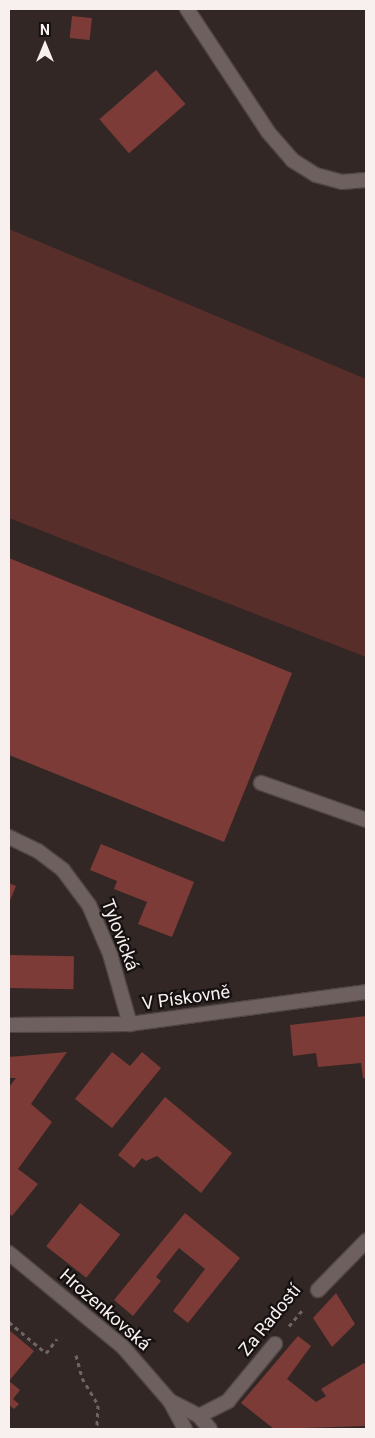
<!DOCTYPE html>
<html>
<head>
<meta charset="utf-8">
<style>
  body { margin:0 }
  #map { position:relative; width:375px; height:1438px; overflow:hidden; background:#322725; font-family:Roboto,sans-serif }
  div>[style] { position:absolute }
  [style*='--x'] { left:calc(var(--x)*1px); top:calc(var(--y)*1px); width:calc(var(--w)*1px); rotate:calc(var(--a)*1deg) }
  .green>* { inset:0; background:#582e2a }
  .building>* { inset:0; background:#7c3b36; transform-origin:0 0 }
  .path>* { height:3px; margin-top:-1.5px; transform-origin:0; background:repeating-linear-gradient(90deg,#6f6563 0 4px,transparent 0 8px) }
  .roads { filter:drop-shadow(1px 0 #4f4644) drop-shadow(-1px 0 #4f4644) drop-shadow(0 1px #4f4644) drop-shadow(0 -1px #4f4644) }
  .service>* { height:14px; margin:-7px; padding:0 7px; transform-origin:7px; border-radius:7px; background:#6e605e }
  .minor>* { height:14px; margin:-7px; padding:0 7px; transform-origin:7px; border-radius:7px; background:#6e605e }
  .tertiary>* { height:14px; margin:-7px; padding:0 7px; transform-origin:7px; border-radius:7px; background:#6e605e }
  span { translate:-50% -50%; white-space:nowrap; text-align:center; line-height:1.15; -webkit-text-stroke:4.5px #161111; paint-order:stroke }
  .street-label { font-size:18px; color:#f8f0ef }
  .frame { position:absolute; inset:0; border:10px solid #f8f0ef; pointer-events:none }
  .north { position:absolute; left:20px; top:20px; width:50px; height:50px; -webkit-text-stroke:4px #161111; paint-order:stroke; rotate:0deg; font-size:14px; font-weight:700; line-height:20px; text-align:center; color:#f8f0ef }
  .north::after { content:''; display:block; margin:auto; width:18px; height:22px; background:#f8f0ef; clip-path:polygon(50% 0,100% 100%,50% 72%,0 100%) }
</style>
</head>
<body>
<div id="map">
  <div class="green">
    <i style="clip-path:polygon(9px 229px,366px 379px,366px 657px,9px 518px)"></i>
  </div>
  <div class="building">
    <i style="left:72px;top:16px;width:20px;height:22px;rotate:6deg"></i>
    <i style="left:156px;top:70px;width:45px;height:75px;rotate:49deg"></i>
    <i style="clip-path:polygon(9px 558px,292px 673px,224px 842px,9px 755px)"></i>
    <i style="clip-path:polygon(101px 844px,194px 882px,172px 937px,138px 924px,147px 902px,114px 889px,117px 881px,90px 870px)"></i>
    <i style="clip-path:polygon(9px 883px,16px 886px,9px 903px)"></i>
    <i style="left:9px;top:955px;width:65px;height:33px;rotate:1deg"></i>
    <i style="clip-path:polygon(366px 1016px,366px 1078px,363px 1078px,361px 1063px,318px 1067px,316px 1053px,293px 1056px,290px 1025px)"></i>
    <i style="clip-path:polygon(67px 1052px,31px 1104px,52px 1122px,18px 1169px,38px 1184px,12px 1216px,9px 1213px,9px 1087px,16px 1078px,10px 1078px,9px 1057px)"></i>
    <i style="clip-path:polygon(112px 1052px,130px 1066px,142px 1052px,161px 1068px,112px 1128px,75px 1099px)"></i>
    <i style="clip-path:polygon(165px 1097px,232px 1153px,201px 1193px,157px 1156px,146px 1161px,142px 1158px,134px 1168px,118px 1155px)"></i>
    <i style="left:80px;top:1203px;width:51px;height:55px;rotate:38deg"></i>
    <i style="clip-path:polygon(185px 1213px,240px 1258px,188px 1323px,173px 1311px,205px 1269px,179px 1248px,156px 1277px,161px 1281px,133px 1316px,114px 1300px)"></i>
    <i style="clip-path:polygon(336px 1293px,355px 1324px,332px 1347px,313px 1318px)"></i>
    <i style="clip-path:polygon(9px 1330px,34px 1351px,9px 1381px,20px 1390px,13px 1399px,19px 1404px,14px 1409px,9px 1405px)"></i>
    <i style="clip-path:polygon(298px 1336px,311px 1346px,287px 1379px,316px 1402px,326px 1396px,321px 1389px,364px 1363px,366px 1365px,366px 1426px,274px 1429px,241px 1403px)"></i>
  </div>
  <div class="path">
    <i style="--x:9;--y:1322;--w:48;--a:40"></i>
    <i style="--x:46;--y:1353;--w:18;--a:-52"></i>
    <i style="--x:289;--y:1326;--w:23;--a:-50"></i>
    <i style="--x:76;--y:1355;--w:24;--a:75"></i>
    <i style="--x:82;--y:1378;--w:31;--a:59"></i>
    <i style="--x:98;--y:1405;--w:22;--a:93"></i>
  </div>
  <div class="roads">
    <div class="service">
      <i style="--x:187;--y:9;--w:147;--a:56.6"></i>
      <i style="--x:268;--y:132;--w:37;--a:49"></i>
      <i style="--x:292;--y:160;--w:28;--a:32"></i>
      <i style="--x:316;--y:175;--w:27;--a:15"></i>
      <i style="--x:342;--y:182;--w:24;--a:-5"></i>
      <i style="--x:261;--y:783;--w:111;--a:19.4"></i>
      <i style="--x:199;--y:1416;--w:33;--a:-27"></i>
      <i style="--x:228;--y:1401;--w:74;--a:-50.5"></i>
    </div>
    <div class="minor">
      <i style="--x:9;--y:837;--w:32;--a:26"></i>
      <i style="--x:38;--y:851;--w:31;--a:37"></i>
      <i style="--x:63;--y:870;--w:44;--a:53.4"></i>
      <i style="--x:89;--y:905;--w:53;--a:66.8"></i>
      <i style="--x:110;--y:954;--w:73;--a:74.1"></i>
      <i style="--x:9;--y:1025;--w:121;--a:-0.5"></i>
      <i style="--x:130;--y:1024;--w:238;--a:-7.7"></i>
      <i style="--x:318;--y:1290;--w:69;--a:-45.6"></i>
    </div>
    <div class="tertiary">
      <i style="--x:9;--y:1253;--w:148;--a:39.5"></i>
      <i style="--x:123;--y:1347;--w:72;--a:49"></i>
      <i style="--x:170;--y:1401;--w:32;--a:62"></i>
      <i style="--x:170;--y:1401;--w:33;--a:27"></i>
      <i style="--x:199;--y:1416;--w:17;--a:50"></i>
    </div>
  </div>
  <div class="street-label">
    <span style="left:120px;top:935px;rotate:69deg">Tylovická</span>
    <span style="left:186px;top:998px;rotate:-8deg">V Pískovně</span>
    <span style="left:105px;top:1310px;rotate:41deg">Hrozenkovská</span>
    <span style="left:270px;top:1320px;rotate:-51deg">Za Radostí</span>
  </div>
  <div class="frame"></div>
  <div class="north">N</div>
</div>
</body>
</html>
